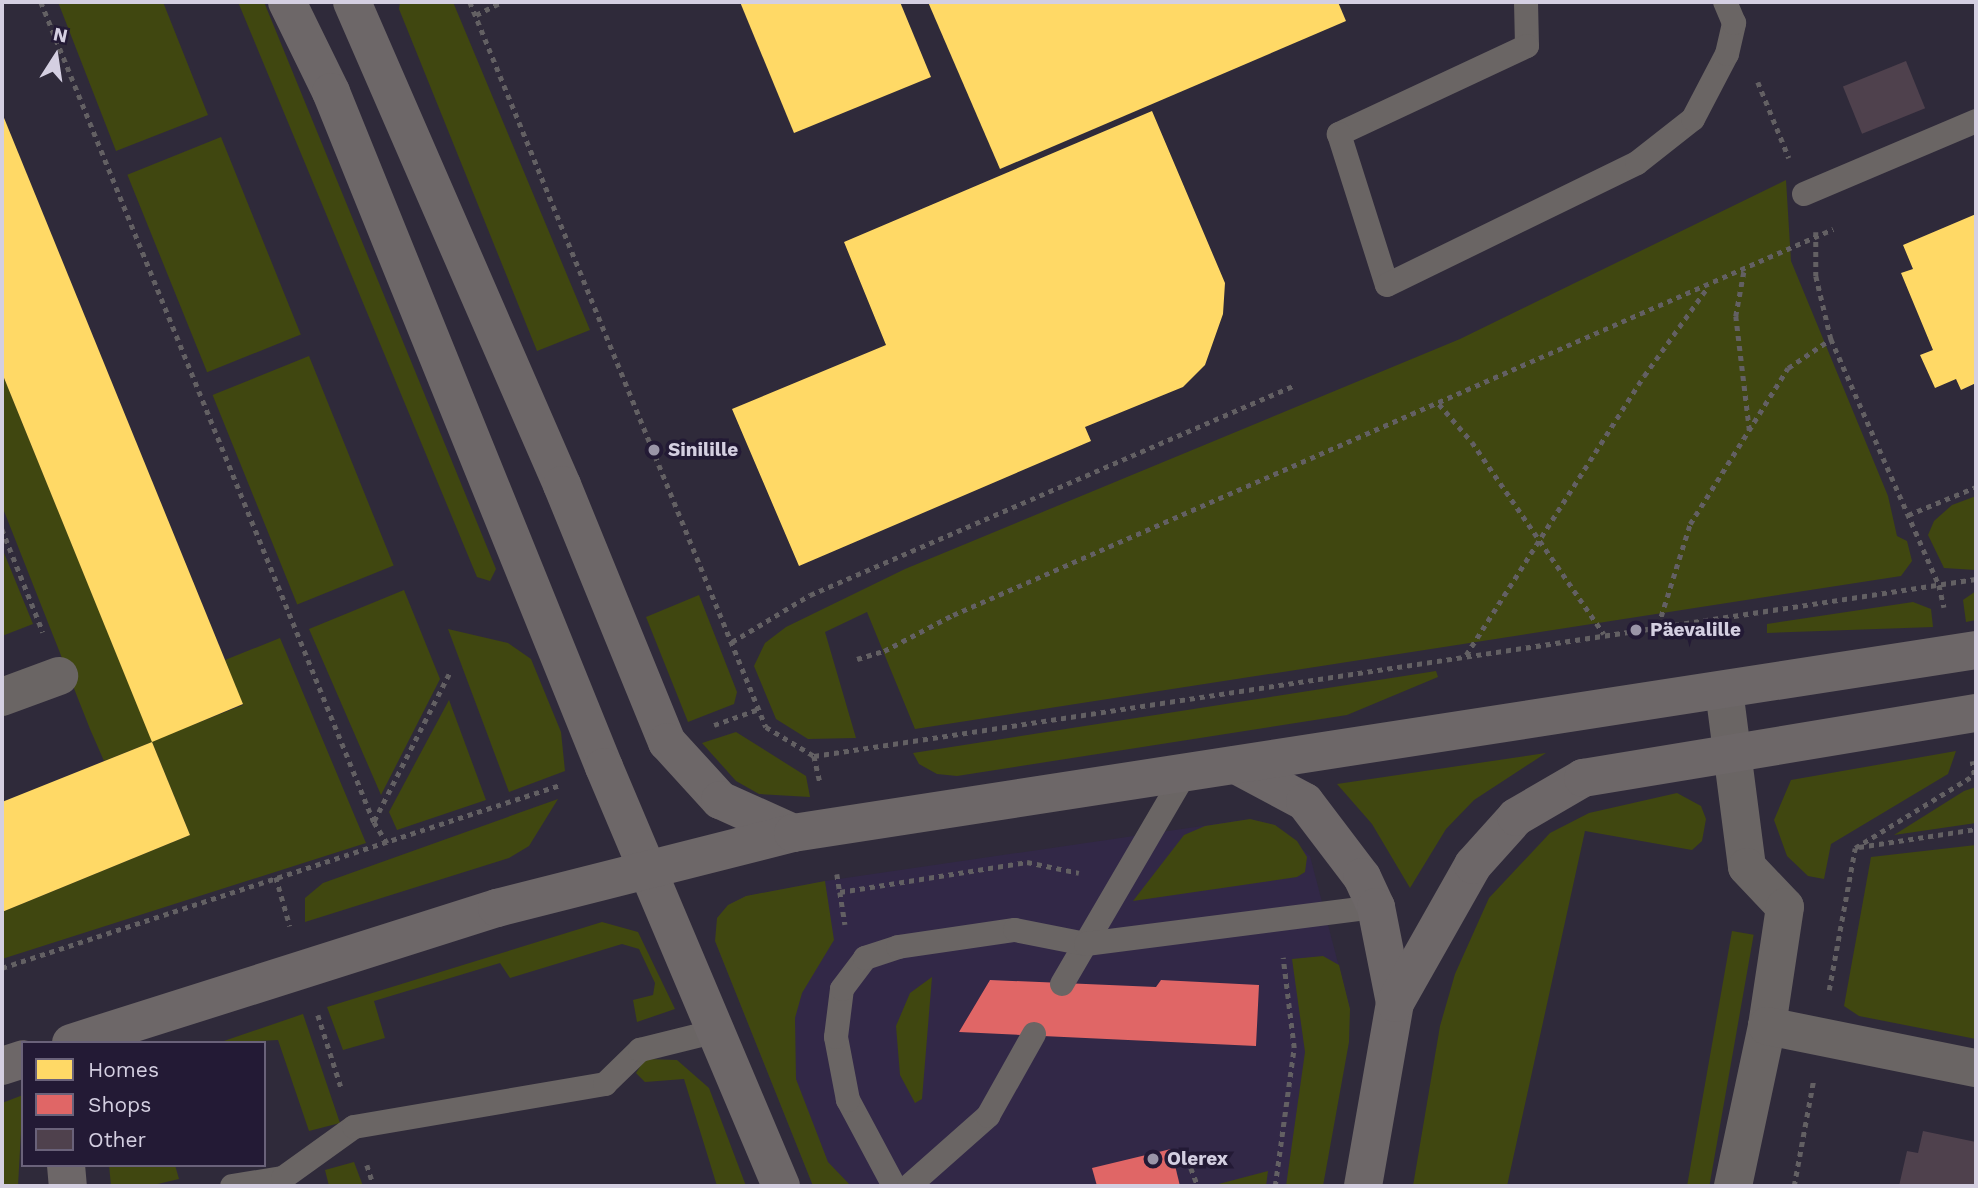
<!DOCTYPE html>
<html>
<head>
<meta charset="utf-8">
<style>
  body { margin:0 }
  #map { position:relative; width:1978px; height:1188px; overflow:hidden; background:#2f2a3a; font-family:"Work Sans",sans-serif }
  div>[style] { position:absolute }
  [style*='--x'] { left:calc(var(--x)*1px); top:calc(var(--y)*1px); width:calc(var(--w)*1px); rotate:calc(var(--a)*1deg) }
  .built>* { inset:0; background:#322847 }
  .green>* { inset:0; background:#404710; transform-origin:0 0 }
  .homes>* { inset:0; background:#ffd966 }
  .shops>* { inset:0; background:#e06666 }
  .building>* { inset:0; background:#4f414d; transform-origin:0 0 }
  .path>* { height:4.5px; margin-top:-2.25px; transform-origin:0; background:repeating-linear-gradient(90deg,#636063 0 5px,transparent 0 10px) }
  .service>* { height:24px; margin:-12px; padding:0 12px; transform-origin:12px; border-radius:12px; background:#6a6564 }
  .minor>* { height:38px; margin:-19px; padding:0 19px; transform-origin:19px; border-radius:19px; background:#6a6564 }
  .secondary>* { height:38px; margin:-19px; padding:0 19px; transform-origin:19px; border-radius:19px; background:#6d6768 }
  .dots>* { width:19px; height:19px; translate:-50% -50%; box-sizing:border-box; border:4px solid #231a35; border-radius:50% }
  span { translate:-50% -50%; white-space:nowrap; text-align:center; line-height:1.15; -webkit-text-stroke:7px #231a35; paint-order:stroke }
  .poi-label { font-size:19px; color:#d4cfe1; font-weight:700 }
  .left { translate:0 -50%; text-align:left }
  .frame { position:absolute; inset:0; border:4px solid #d4cfe1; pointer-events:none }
  .legend { position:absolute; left:21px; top:1041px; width:245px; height:126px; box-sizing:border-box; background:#231a35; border:2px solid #6a627a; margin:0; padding:9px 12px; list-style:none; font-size:21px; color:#d4cfe1 }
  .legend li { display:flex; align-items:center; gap:14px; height:35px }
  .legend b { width:35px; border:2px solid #6a627a }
  .north { position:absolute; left:21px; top:21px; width:70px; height:70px; -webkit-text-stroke:5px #231a35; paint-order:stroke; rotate:12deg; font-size:19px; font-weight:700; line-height:28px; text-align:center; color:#d4cfe1 }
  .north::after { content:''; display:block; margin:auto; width:24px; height:32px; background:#d4cfe1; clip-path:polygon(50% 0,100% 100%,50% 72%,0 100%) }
</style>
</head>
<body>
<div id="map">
  <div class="built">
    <i style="clip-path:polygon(1250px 819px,1275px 825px,1310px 856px,1350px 1009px,1323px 1186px,813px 1186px,715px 941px,717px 918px,728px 905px,746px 896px,825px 881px)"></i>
  </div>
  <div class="green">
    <i style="clip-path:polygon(58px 2px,163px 2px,208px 115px,116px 151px)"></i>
    <i style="clip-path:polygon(238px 2px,264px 2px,496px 569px,490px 581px,477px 577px)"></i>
    <i style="clip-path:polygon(400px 2px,453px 2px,590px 330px,537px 351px,399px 9px)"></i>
    <i style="left:221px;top:137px;width:213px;height:101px;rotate:68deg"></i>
    <i style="clip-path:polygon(1786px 180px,1791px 261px,1888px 496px,1897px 536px,1907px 541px,1912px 561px,1901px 576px,915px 729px,867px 612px,825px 632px,856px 738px,808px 739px,776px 719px,754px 666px,765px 643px,786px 627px,905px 569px,1460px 339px)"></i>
    <i style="left:309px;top:356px;width:226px;height:104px;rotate:68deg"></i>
    <i style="clip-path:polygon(2px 373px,152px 741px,243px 705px,225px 660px,280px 638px,366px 843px,2px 959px,2px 912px,190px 835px,152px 742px,104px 761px,90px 729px,2px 506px)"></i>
    <i style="clip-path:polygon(1976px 496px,1976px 570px,1944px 568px,1928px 535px,1934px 521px,1952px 505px)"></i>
    <i style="clip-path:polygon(2px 548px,33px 624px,2px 636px)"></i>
    <i style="clip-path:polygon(404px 590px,440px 679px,381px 795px,309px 629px)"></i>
    <i style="clip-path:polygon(1976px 591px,1976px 620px,1966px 622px,1963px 600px)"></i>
    <i style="clip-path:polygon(699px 595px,737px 692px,734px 704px,688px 722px,646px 617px)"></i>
    <i style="clip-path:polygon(1913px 602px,1931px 609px,1933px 627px,1767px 633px,1767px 624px)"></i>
    <i style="clip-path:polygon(448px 629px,508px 643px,531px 659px,561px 732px,565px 771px,509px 792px)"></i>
    <i style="clip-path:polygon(1436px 671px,1438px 677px,1347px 715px,957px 776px,937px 774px,919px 764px,913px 753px)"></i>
    <i style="clip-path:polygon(449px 700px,486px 800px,397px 830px,389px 812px)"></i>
    <i style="clip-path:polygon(736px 732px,806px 776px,810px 797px,759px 794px,736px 781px,702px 743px)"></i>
    <i style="clip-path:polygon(1956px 751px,1948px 774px,1831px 844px,1824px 879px,1808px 876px,1787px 856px,1774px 820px,1791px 780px)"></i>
    <i style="clip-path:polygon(1546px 753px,1474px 800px,1446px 829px,1410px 888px,1372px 824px,1337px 784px)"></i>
    <i style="clip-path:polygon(1976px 787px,1976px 823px,1894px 835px,1964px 791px)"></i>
    <i style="clip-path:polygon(1677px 793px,1701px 806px,1706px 819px,1702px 841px,1692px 850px,1585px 831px,1507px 1186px,1413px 1186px,1440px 1026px,1455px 974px,1489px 898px,1550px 833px,1589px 813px)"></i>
    <i style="clip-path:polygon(558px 799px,529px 846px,509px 858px,305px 922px,305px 898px,323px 883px)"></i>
    <i style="clip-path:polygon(1250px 819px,1275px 825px,1297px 841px,1307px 857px,1305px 872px,1297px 877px,1133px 901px,1184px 835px,1205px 826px)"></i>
    <i style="clip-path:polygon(1976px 845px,1976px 1039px,1859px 1016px,1844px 1006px,1871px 857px)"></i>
    <i style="clip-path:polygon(825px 881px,834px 940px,802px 993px,795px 1018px,796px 1079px,828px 1162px,851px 1186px,813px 1186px,715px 941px,717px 918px,728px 905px,746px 896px)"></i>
    <i style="clip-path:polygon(602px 922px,638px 932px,675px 1009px,637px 1022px,633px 1000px,653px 995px,655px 983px,639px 949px,622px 944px,510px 978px,500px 963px,374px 1001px,385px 1038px,343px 1050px,327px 1007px)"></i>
    <i style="left:1732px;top:931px;width:22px;height:261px;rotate:10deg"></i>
    <i style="clip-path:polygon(1323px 956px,1339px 965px,1350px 1009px,1349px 1042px,1323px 1186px,1286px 1186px,1305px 1052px,1292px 959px)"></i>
    <i style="clip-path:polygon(932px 977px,922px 1099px,915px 1103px,900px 1075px,896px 1026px,910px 993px)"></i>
    <i style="clip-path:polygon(303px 1014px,340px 1123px,309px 1131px,278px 1040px,218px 1043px)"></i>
    <i style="clip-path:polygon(645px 1059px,677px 1060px,709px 1088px,746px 1186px,717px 1186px,684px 1079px,645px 1082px,636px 1073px)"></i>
    <i style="clip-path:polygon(23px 1095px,18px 1186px,2px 1186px,2px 1103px)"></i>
    <i style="clip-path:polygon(354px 1162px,363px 1186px,329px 1186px,325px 1170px)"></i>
    <i style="clip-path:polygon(109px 1165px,175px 1165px,179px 1179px,149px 1186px,111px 1186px)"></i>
    <i style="clip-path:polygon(1268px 1171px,1266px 1186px,1211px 1186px)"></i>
  </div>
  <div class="homes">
    <i style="clip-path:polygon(740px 2px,900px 2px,931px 77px,794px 133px)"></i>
    <i style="clip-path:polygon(928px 2px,1338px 2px,1346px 21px,1000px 169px)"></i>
    <i style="clip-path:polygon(1152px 111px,1225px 283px,1223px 314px,1205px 365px,1183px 387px,1085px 427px,1091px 441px,799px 566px,732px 409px,886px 345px,844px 242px)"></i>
    <i style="clip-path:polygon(2px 113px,243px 704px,152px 742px,2px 373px)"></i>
    <i style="clip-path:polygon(1976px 214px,1976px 383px,1961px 390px,1956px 379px,1935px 388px,1920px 355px,1933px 350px,1901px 273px,1913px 269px,1903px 245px)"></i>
    <i style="clip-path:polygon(152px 742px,190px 835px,2px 912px,2px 802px)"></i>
  </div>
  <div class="shops">
    <i style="clip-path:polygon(990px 980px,1156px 987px,1161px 980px,1259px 985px,1256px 1046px,959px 1032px)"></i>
    <i style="clip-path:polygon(1171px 1149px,1180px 1186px,1097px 1186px,1092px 1168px)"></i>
  </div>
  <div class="building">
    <i style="left:1906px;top:61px;width:51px;height:68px;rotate:68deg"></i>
    <i style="clip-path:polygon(1923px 1131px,1976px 1142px,1976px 1186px,1899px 1186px,1907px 1151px,1918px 1153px)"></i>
  </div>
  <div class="path">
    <i style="--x:41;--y:2;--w:885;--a:67.9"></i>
    <i style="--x:374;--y:822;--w:25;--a:58"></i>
    <i style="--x:470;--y:2;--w:783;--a:67.79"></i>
    <i style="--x:766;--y:727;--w:56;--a:31.1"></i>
    <i style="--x:814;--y:756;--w:1175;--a:-8.66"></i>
    <i style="--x:476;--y:15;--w:28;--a:-27"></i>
    <i style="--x:1758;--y:82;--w:82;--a:67.8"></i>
    <i style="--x:1816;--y:232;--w:44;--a:90"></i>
    <i style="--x:1816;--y:276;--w:65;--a:76.6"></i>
    <i style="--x:1831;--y:339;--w:269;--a:66.3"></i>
    <i style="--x:1939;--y:585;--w:23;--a:77"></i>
    <i style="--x:1744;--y:272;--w:45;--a:100.3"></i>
    <i style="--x:1736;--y:316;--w:118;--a:83.2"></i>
    <i style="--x:1439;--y:404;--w:50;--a:49"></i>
    <i style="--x:1472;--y:442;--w:233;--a:55.5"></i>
    <i style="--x:1908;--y:515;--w:74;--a:-22.4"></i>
    <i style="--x:2;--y:529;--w:111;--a:68.3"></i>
    <i style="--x:1658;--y:626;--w:107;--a:-72.6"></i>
    <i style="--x:1690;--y:524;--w:184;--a:-57.9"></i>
    <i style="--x:1788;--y:368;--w:52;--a:-34"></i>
    <i style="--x:732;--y:642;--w:91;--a:-31.1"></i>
    <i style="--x:810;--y:595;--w:526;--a:-23.4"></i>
    <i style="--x:1466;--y:655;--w:331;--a:-57.5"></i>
    <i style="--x:1644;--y:376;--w:108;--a:-54.4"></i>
    <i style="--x:857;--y:659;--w:28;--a:-17"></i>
    <i style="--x:884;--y:651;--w:78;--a:-27.6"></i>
    <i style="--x:953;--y:615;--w:961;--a:-23.68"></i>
    <i style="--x:714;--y:725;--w:48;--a:-19.6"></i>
    <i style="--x:814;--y:756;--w:28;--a:77"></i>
    <i style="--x:374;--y:821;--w:167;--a:-63"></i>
    <i style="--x:1859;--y:847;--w:118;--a:-8.7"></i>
    <i style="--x:837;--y:874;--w:18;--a:81"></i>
    <i style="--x:840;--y:892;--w:189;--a:-9.1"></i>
    <i style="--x:1027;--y:862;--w:53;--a:11.9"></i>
    <i style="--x:276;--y:877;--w:51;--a:74.1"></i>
    <i style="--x:840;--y:892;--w:33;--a:81"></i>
    <i style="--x:2;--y:968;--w:587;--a:-18.16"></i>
    <i style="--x:1829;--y:990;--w:144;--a:-79.6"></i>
    <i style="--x:1855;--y:848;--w:140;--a:-31.5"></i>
    <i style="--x:1974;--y:775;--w:14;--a:-98"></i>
    <i style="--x:318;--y:1015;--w:79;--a:72.3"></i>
    <i style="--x:367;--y:1165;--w:22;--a:72"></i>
    <i style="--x:1191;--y:1168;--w:19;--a:69"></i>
    <i style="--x:1275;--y:1186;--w:139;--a:-82.2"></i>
    <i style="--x:1294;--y:1048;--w:91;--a:-97"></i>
    <i style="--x:1794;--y:1186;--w:106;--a:-79.6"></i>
  </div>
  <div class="service">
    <i style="--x:1526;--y:2;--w:44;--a:88.7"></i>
    <i style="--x:1527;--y:46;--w:208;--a:154.9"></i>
    <i style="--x:1339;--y:134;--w:158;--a:72.4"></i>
    <i style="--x:1387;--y:285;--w:278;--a:-26"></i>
    <i style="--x:1637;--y:163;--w:71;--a:-38.2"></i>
    <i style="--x:1693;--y:119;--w:73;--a:-62.4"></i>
    <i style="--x:1727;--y:54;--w:32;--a:-77"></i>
    <i style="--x:1734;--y:23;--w:23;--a:-113"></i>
    <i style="--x:1804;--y:194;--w:187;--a:-23"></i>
    <i style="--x:1062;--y:984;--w:242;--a:-59.7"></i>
    <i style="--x:232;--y:1186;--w:52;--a:-8.9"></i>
    <i style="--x:283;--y:1178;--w:87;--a:-35.7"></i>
    <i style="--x:354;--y:1127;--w:255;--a:-9.7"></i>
    <i style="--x:605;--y:1084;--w:49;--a:-44.2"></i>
    <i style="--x:640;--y:1050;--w:79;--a:-13.9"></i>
    <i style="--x:894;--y:1186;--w:98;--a:-118.1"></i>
    <i style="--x:848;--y:1100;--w:64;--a:-100.8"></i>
    <i style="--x:836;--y:1037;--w:48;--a:-82.9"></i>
    <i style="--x:842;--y:989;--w:39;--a:-53"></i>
    <i style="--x:865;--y:958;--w:35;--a:-18"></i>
    <i style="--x:898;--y:947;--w:118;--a:-8.3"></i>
    <i style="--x:1015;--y:930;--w:72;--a:11.2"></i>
    <i style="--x:1086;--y:944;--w:292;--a:-7.3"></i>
    <i style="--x:909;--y:1186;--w:106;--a:-41.5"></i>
    <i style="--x:988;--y:1116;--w:94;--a:-60.7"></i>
  </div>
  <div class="minor">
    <i style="--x:1724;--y:690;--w:178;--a:82.6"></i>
    <i style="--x:1747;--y:867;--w:55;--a:46.5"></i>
    <i style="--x:1785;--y:907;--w:120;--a:98.6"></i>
    <i style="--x:1767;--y:1026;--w:164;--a:102"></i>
    <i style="--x:2;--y:697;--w:61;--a:-20.2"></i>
    <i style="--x:1767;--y:1026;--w:213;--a:11.4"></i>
  </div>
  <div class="secondary">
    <i style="--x:287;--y:2;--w:100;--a:63.9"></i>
    <i style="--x:331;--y:92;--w:728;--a:67.98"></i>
    <i style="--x:604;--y:767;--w:455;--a:67.1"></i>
    <i style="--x:352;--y:2;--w:527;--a:66.5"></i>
    <i style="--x:562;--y:485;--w:278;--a:67.8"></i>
    <i style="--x:667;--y:742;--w:79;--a:47.6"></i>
    <i style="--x:720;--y:800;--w:80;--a:24.3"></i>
    <i style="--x:1236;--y:765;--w:78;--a:28.2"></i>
    <i style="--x:1305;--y:802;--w:94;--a:52.8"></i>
    <i style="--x:1362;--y:877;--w:33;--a:65"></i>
    <i style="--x:1376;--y:907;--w:98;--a:78.8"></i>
    <i style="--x:71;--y:1043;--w:447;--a:-17.6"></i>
    <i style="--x:497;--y:908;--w:305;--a:-14.2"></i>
    <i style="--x:793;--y:833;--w:1197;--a:-8.79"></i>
    <i style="--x:2;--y:1066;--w:22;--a:-18"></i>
    <i style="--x:66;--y:1165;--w:21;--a:85"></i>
    <i style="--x:1363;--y:1186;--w:186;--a:-80.1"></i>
    <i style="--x:1395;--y:1003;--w:159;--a:-60.5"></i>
    <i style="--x:1473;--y:865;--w:64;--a:-48.1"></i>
    <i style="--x:1516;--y:817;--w:78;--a:-30.2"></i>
    <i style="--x:1583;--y:778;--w:398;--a:-9.4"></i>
  </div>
  <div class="dots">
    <i style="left:654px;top:450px;background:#9a95a7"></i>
    <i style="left:1636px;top:630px;background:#9a95a7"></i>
    <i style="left:1153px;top:1159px;background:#9a95a7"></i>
  </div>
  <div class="poi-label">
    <span class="left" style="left:668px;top:450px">Sinilille</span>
    <span class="left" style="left:1650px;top:630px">Päevalille</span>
    <span class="left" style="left:1167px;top:1159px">Olerex</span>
  </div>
  <div class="frame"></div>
  <ul class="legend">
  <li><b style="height:19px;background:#ffd966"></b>Homes</li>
  <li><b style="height:19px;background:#e06666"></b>Shops</li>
  <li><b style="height:19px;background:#4f414d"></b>Other</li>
  </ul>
  <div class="north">N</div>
</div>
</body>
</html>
